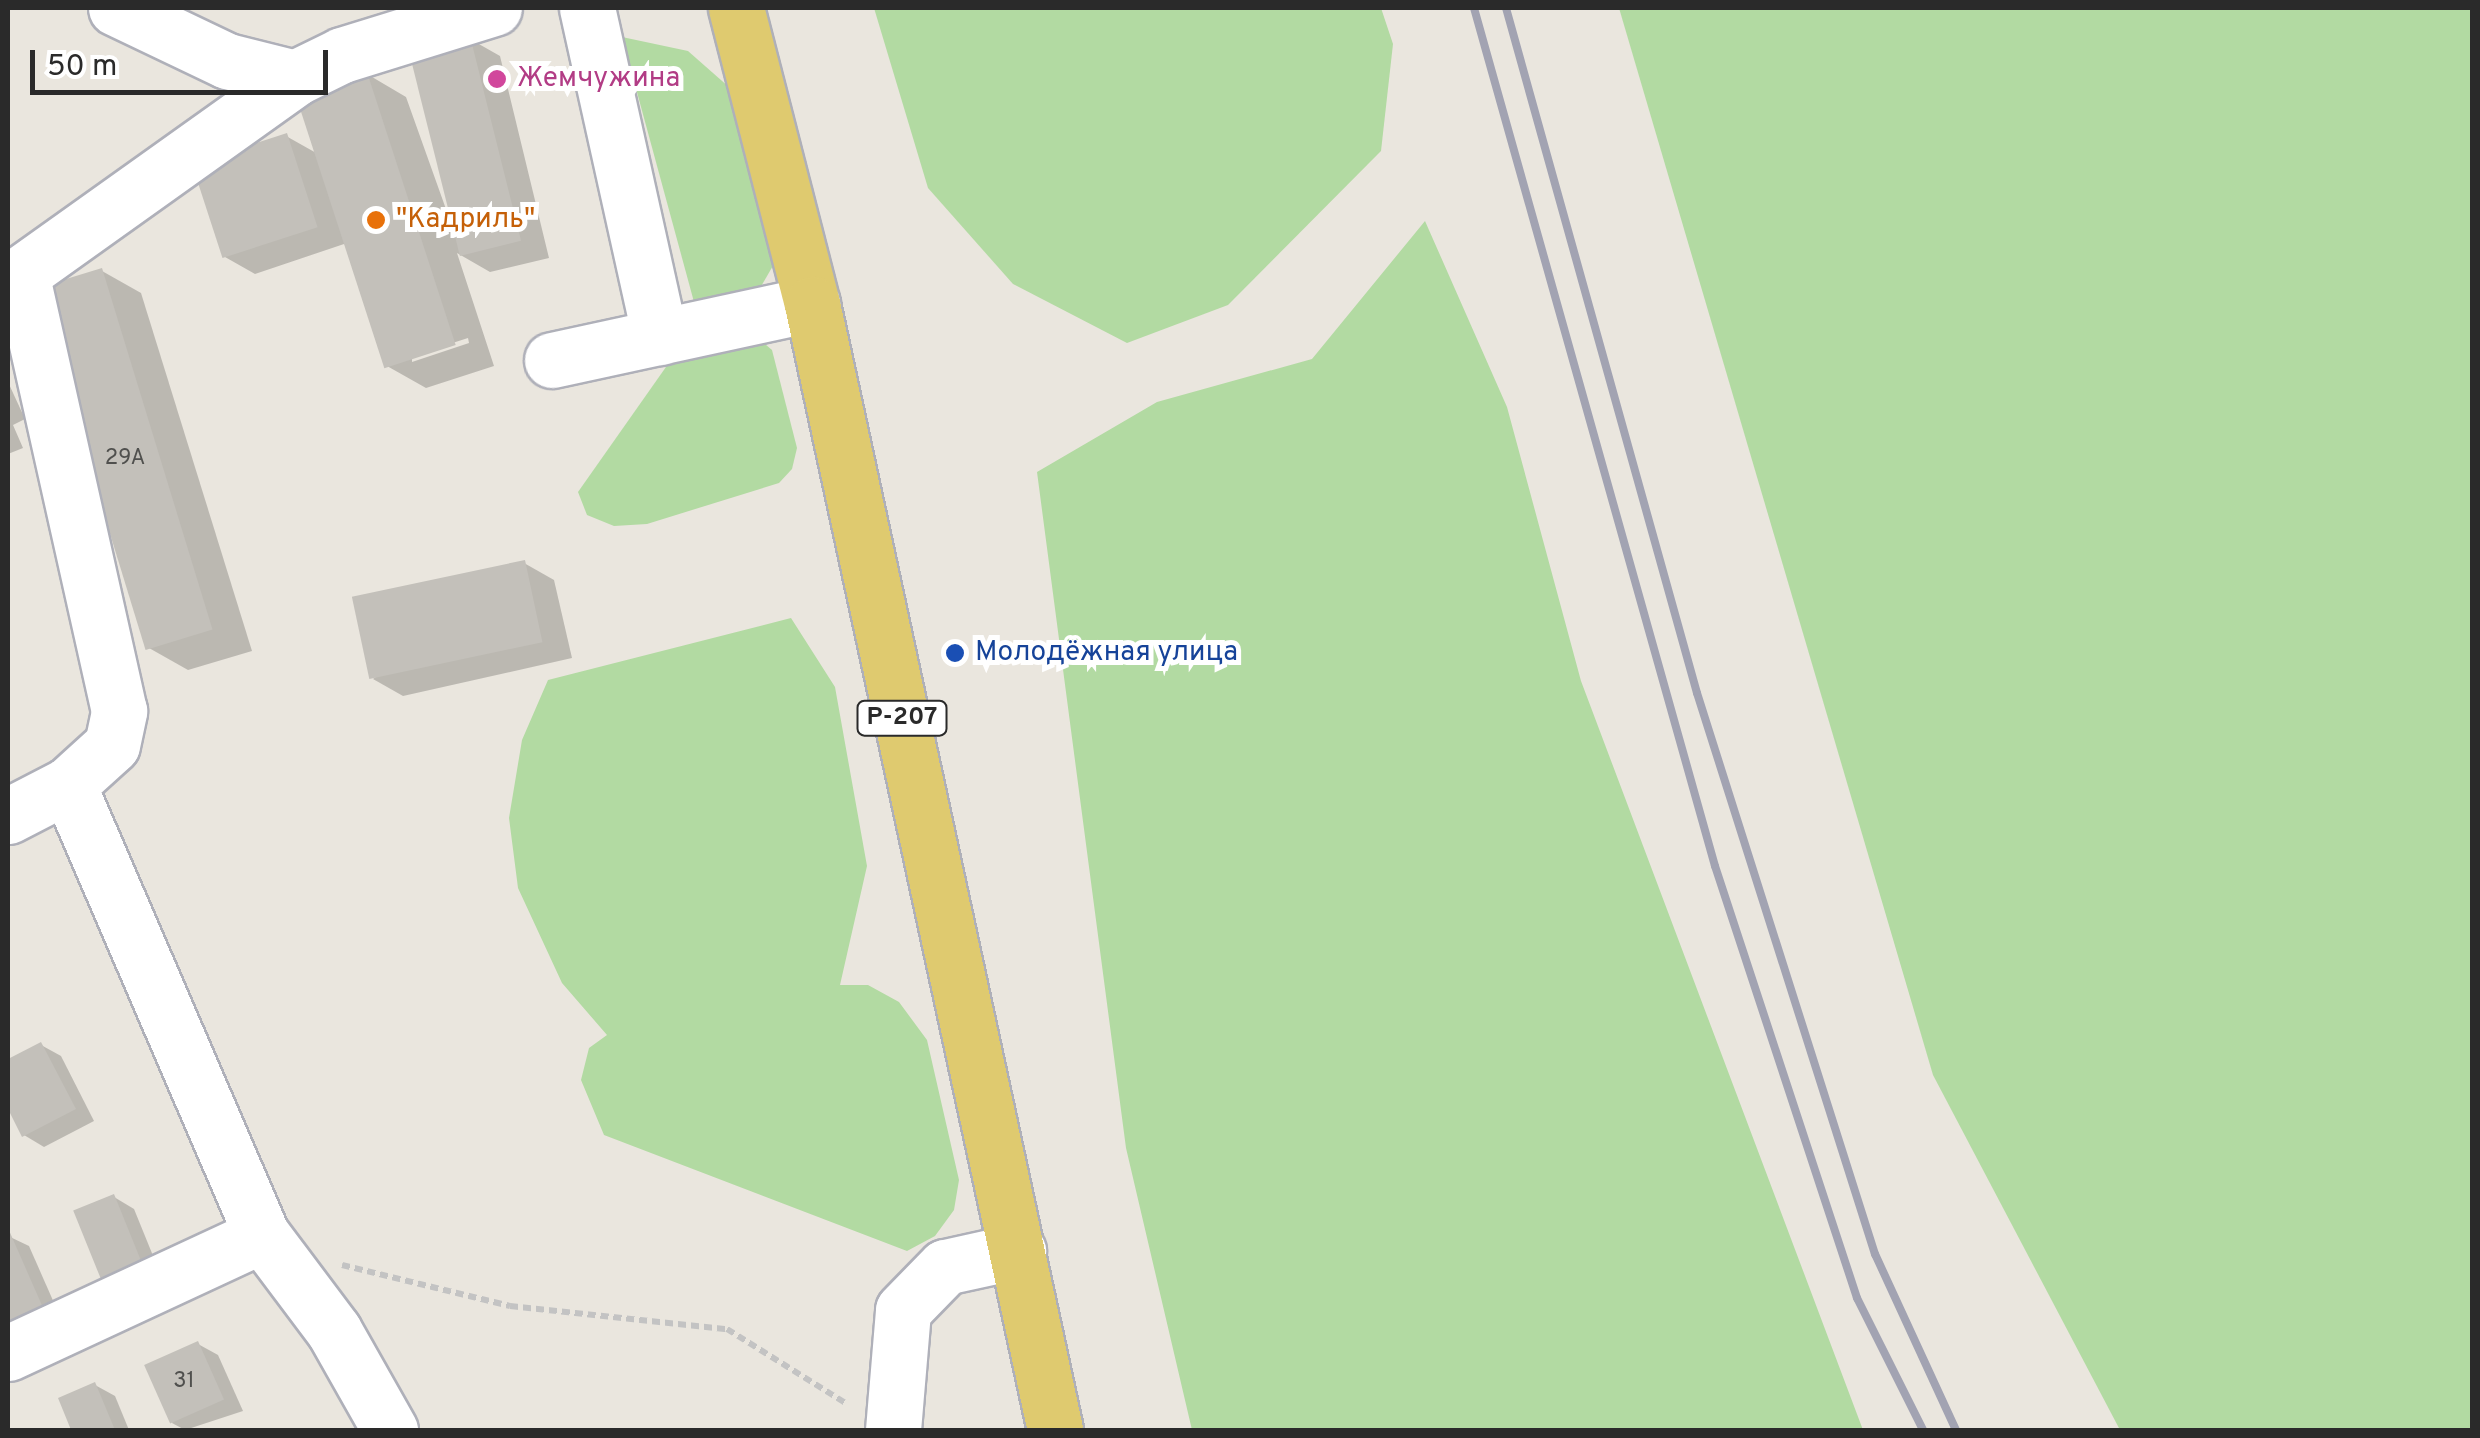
<!DOCTYPE html>
<html>
<head>
<meta charset="utf-8">
<style>
  body { margin:0 }
  #map { position:relative; width:2480px; height:1438px; overflow:hidden; background:#eae6de; font-family:Overpass,sans-serif }
  div>[style] { position:absolute }
  [style*='--x'] { left:calc(var(--x)*1px); top:calc(var(--y)*1px); width:calc(var(--w)*1px); rotate:calc(var(--a)*1deg) }
  .green>* { inset:0; background:#b2daa2 }
  .shadow>* { inset:0; background:#0003 }
  .building>* { inset:0; background:#c3c0ba; transform-origin:0 0 }
  .path>* { height:6px; margin-top:-3px; transform-origin:0; background:repeating-linear-gradient(90deg,#c3c3c3 0 8px,transparent 0 13px) }
  .roads { filter:drop-shadow(2px 0 #afb0b9) drop-shadow(-2px 0 #afb0b9) drop-shadow(0 2px #afb0b9) drop-shadow(0 -2px #afb0b9) }
  .minor>* { height:55px; margin:-27.5px; padding:0 27.5px; transform-origin:27.5px; border-radius:27.5px; background:#fff }
  .major>* { height:55px; margin:-27.5px; padding:0 27.5px; transform-origin:27.5px; border-radius:27.5px; background:#dfca6f }
  .rail>* { height:8px; margin:-4px; padding:0 4px; transform-origin:4px; border-radius:4px; background:#a2a3b2 }
  .dots>* { width:28px; height:28px; translate:-50% -50%; box-sizing:border-box; border:5px solid #fff; border-radius:50% }
  span { translate:-50% -50%; white-space:nowrap; text-align:center; line-height:1.15; -webkit-text-stroke:10px #fff; paint-order:stroke }
  .number-label { font-size:22px; color:#50504e }
  .number-label span { -webkit-text-stroke-width:0 }
  .shield-label span { padding:2px 8px; background:#fff; border:2px solid; border-radius:8px; -webkit-text-stroke-width:0 }
  .shield-label { font-size:25px; color:#2a2a2a; font-weight:700 }
  .hotel-label { font-size:28px; color:#b23c85 }
  .left { translate:0 -50%; text-align:left }
  .food-label { font-size:28px; color:#c56008 }
  .transit-label { font-size:28px; color:#164399 }
  .frame { position:absolute; inset:0; border:10px solid #2a2a2a; pointer-events:none }
  .scale { position:absolute; left:30px; top:50px; width:298px; height:45px; box-sizing:border-box; border:5px solid #2a2a2a; border-top:0; padding-left:12px; font-size:30px; line-height:35px; white-space:nowrap; color:#2a2a2a; -webkit-text-stroke:8px #fff; paint-order:stroke }
</style>
</head>
<body>
<div id="map">
  <div class="green">
    <i style="clip-path:polygon(874px 8px,1381px 8px,1393px 44px,1381px 151px,1228px 305px,1127px 343px,1013px 284px,928px 188px)"></i>
    <i style="clip-path:polygon(1619px 8px,2472px 8px,2472px 1430px,2120px 1430px,1933px 1075px)"></i>
    <i style="clip-path:polygon(622px 37px,688px 51px,730px 88px,774px 264px,756px 295px,694px 302px)"></i>
    <i style="clip-path:polygon(1425px 221px,1507px 407px,1581px 681px,1863px 1430px,1192px 1430px,1126px 1148px,1037px 472px,1157px 402px,1312px 359px)"></i>
    <i style="clip-path:polygon(758px 338px,772px 350px,797px 448px,792px 469px,779px 483px,647px 524px,614px 526px,587px 515px,578px 492px,673px 357px)"></i>
    <i style="clip-path:polygon(791px 618px,835px 687px,867px 866px,840px 985px,868px 985px,899px 1002px,927px 1040px,959px 1180px,954px 1210px,935px 1236px,907px 1251px,604px 1135px,581px 1080px,589px 1048px,607px 1035px,562px 983px,518px 888px,509px 818px,522px 740px,548px 680px)"></i>
  </div>
  <div class="shadow">
    <i style="clip-path:polygon(evenodd,470px 39px,500px 56px,549px 258px,490px 272px,457px 253px,494px 366px,426px 388px,387px 366px,347px 243px,255px 274px,225px 257px,286px 136px,318px 154px,367px 74px,406px 97px,457px 240px,470px 39px,468px 338px,469px 343px,412px 362px,412px 356px,468px 338px)"></i>
    <i style="clip-path:polygon(102px 271px,141px 293px,252px 651px,188px 670px,149px 648px)"></i>
    <i style="clip-path:polygon(8px 382px,25px 419px,13px 425px,23px 448px,8px 454px)"></i>
    <i style="clip-path:polygon(524px 563px,554px 580px,572px 658px,403px 696px,373px 679px)"></i>
    <i style="clip-path:polygon(41px 1045px,61px 1056px,94px 1121px,44px 1147px,24px 1135px,8px 1092px,8px 1062px)"></i>
    <i style="clip-path:polygon(114px 1197px,134px 1209px,160px 1273px,122px 1288px,102px 1277px)"></i>
    <i style="clip-path:polygon(8px 1236px,29px 1246px,62px 1321px,8px 1331px)"></i>
    <i style="clip-path:polygon(198px 1344px,218px 1355px,243px 1411px,185px 1430px,172px 1423px)"></i>
    <i style="clip-path:polygon(95px 1385px,115px 1396px,129px 1430px,74px 1430px,61px 1399px)"></i>
  </div>
  <div class="building">
    <i style="left:470px;top:36px;width:211px;height:63px;rotate:76deg"></i>
    <i style="left:367px;top:72px;width:287px;height:75px;rotate:72deg"></i>
    <i style="left:287px;top:133px;width:99px;height:100px;rotate:72deg"></i>
    <i style="left:102px;top:268px;width:378px;height:70px;rotate:73deg"></i>
    <i style="left:525px;top:560px;width:84px;height:177px;rotate:78deg"></i>
    <i style="clip-path:polygon(41px 1042px,76px 1109px,22px 1137px,8px 1109px,8px 1059px)"></i>
    <i style="left:114px;top:1194px;width:74px;height:44px;rotate:68deg"></i>
    <i style="clip-path:polygon(8px 1228px,44px 1310px,8px 1326px)"></i>
    <i style="left:198px;top:1341px;width:64px;height:59px;rotate:66deg"></i>
    <i style="clip-path:polygon(95px 1382px,115px 1430px,71px 1430px,58px 1398px)"></i>
  </div>
  <div class="path">
    <i style="--x:342;--y:1265;--w:173;--a:13.7"></i>
    <i style="--x:510;--y:1306;--w:218;--a:6.1"></i>
    <i style="--x:727;--y:1329;--w:142;--a:32"></i>
  </div>
  <div class="roads">
    <div class="minor">
      <i style="--x:116;--y:8;--w:123;--a:25.5"></i>
      <i style="--x:227;--y:61;--w:70;--a:14"></i>
      <i style="--x:587;--y:8;--w:337;--a:77.5"></i>
      <i style="--x:8;--y:283;--w:353;--a:-35.5"></i>
      <i style="--x:295;--y:78;--w:52;--a:-26.1"></i>
      <i style="--x:342;--y:55;--w:159;--a:-17.2"></i>
      <i style="--x:552;--y:360;--w:266;--a:-12.2"></i>
      <i style="--x:68;--y:785;--w:490;--a:66.7"></i>
      <i style="--x:262;--y:1235;--w:120;--a:53.1"></i>
      <i style="--x:334;--y:1331;--w:114;--a:60.5"></i>
      <i style="--x:8;--y:816;--w:68;--a:-27.3"></i>
      <i style="--x:68;--y:785;--w:59;--a:-42.3"></i>
      <i style="--x:112;--y:745;--w:35;--a:-78"></i>
      <i style="--x:119;--y:711;--w:445;--a:-102.6"></i>
      <i style="--x:8;--y:1353;--w:280;--a:-24.9"></i>
      <i style="--x:893;--y:1430;--w:120;--a:-85.2"></i>
      <i style="--x:903;--y:1310;--w:60;--a:-45.7"></i>
      <i style="--x:945;--y:1267;--w:75;--a:-12.4"></i>
    </div>
    <div class="major">
      <i style="--x:736;--y:8;--w:306;--a:75.6"></i>
      <i style="--x:812;--y:304;--w:1152;--a:77.82"></i>
    </div>
  </div>
  <div class="rail">
    <i style="--x:1474;--y:8;--w:891;--a:74.31"></i>
    <i style="--x:1715;--y:866;--w:455;--a:71.8"></i>
    <i style="--x:1857;--y:1298;--w:148;--a:63.4"></i>
    <i style="--x:1506;--y:8;--w:711;--a:74.42"></i>
    <i style="--x:1697;--y:693;--w:589;--a:72.4"></i>
    <i style="--x:1875;--y:1254;--w:194;--a:65.3"></i>
  </div>
  <div class="dots">
    <i style="left:497px;top:79px;background:#d1479c"></i>
    <i style="left:376px;top:220px;background:#e8710a"></i>
    <i style="left:955px;top:653px;background:#1a4fb4"></i>
  </div>
  <div class="number-label">
    <span style="left:125px;top:459px">29А</span>
    <span style="left:184px;top:1382px">31</span>
  </div>
  <div class="shield-label">
    <span style="left:902px;top:718px">Р-207</span>
  </div>
  <div class="hotel-label">
    <span class="left" style="left:517px;top:79px">Жемчужина</span>
  </div>
  <div class="food-label">
    <span class="left" style="left:396px;top:220px">"Кадриль"</span>
  </div>
  <div class="transit-label">
    <span class="left" style="left:975px;top:653px">Молодёжная улица</span>
  </div>
  <div class="frame"></div>
  <div class="scale">50 m</div>
</div>
</body>
</html>
